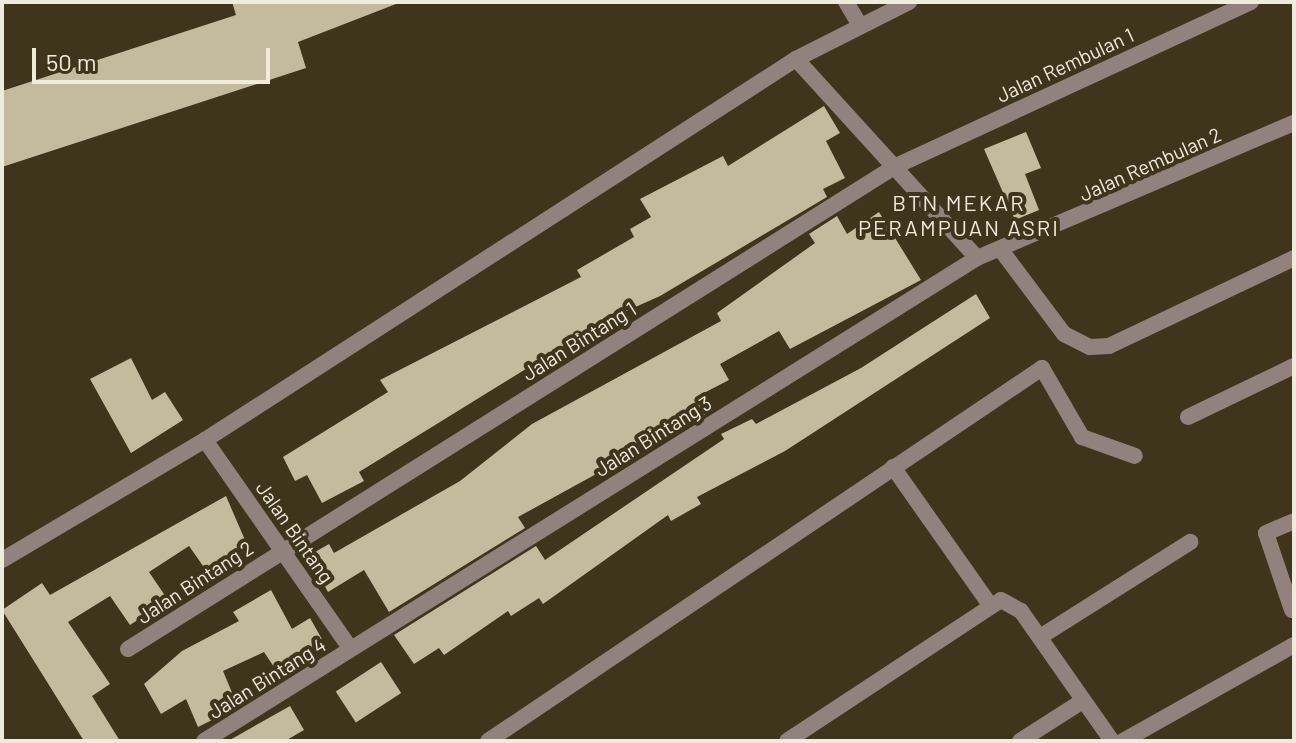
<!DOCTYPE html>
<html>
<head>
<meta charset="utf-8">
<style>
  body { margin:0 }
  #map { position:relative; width:1296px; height:743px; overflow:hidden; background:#3e351c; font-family:Barlow,sans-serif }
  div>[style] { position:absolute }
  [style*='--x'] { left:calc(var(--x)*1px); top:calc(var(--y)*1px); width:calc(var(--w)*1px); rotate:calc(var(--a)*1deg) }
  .building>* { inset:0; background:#c4ba9d; transform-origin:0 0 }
  .minor>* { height:16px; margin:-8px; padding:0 8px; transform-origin:8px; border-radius:8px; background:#92827e }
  span { translate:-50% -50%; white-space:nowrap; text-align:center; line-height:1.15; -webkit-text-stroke:8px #3e351c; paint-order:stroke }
  .street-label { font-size:20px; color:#f1ebdd }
  .neighbourhood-label { font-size:22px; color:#f1ebdd; letter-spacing:2px }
  .frame { position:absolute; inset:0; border:4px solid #f1ebdd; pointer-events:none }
  .scale { position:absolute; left:32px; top:48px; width:238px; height:36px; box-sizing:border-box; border:4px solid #f1ebdd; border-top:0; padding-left:10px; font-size:24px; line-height:28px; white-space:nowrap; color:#f1ebdd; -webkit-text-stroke:6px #3e351c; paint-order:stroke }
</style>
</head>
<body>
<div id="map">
  <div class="building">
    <i style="clip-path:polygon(232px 2px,396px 4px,298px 42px,306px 68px,2px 167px,2px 91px,236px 15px)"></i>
    <i style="clip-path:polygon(824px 106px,840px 133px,826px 141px,845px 178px,823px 189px,827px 197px,660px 296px,602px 322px,359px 472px,364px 481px,322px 503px,307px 475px,295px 481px,283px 457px,388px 392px,380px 380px,581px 277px,577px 270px,634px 237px,630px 229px,651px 217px,640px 199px,723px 156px,728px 166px)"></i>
    <i style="clip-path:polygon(1026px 132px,1041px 168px,1025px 174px,1039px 210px,1015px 220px,984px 149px)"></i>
    <i style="clip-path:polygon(879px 212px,921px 280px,790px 349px,779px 331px,720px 364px,729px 380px,700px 395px,709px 412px,518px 517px,525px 528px,389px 612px,364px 570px,328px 592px,308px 556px,329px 544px,334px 553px,460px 481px,532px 424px,721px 321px,717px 313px,815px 243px,809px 234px,837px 216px,847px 234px)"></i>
    <i style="clip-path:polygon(976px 294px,990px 318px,785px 451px,697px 497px,701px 504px,671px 521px,668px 515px,543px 604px,539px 598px,511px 616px,508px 611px,444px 655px,439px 648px,414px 664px,394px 635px,536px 546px,545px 560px,724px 439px,721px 434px,752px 419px,756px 424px,861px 368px)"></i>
    <i style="clip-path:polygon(131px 358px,152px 400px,165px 392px,183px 420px,131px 453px,90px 379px)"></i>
    <i style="clip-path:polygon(226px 496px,248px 547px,208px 573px,189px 546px,149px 572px,168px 600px,130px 625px,110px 596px,68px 622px,110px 684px,92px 696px,120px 741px,84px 741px,2px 610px,42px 583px,50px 595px)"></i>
    <i style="clip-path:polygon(271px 590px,292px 629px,310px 618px,323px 641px,276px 670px,264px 652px,223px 671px,238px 707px,198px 727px,186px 699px,161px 714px,144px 684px,182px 651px,239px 621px,233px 612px)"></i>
    <i style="left:381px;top:662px;width:37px;height:54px;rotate:57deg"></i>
    <i style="clip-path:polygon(290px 706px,304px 730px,285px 741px,228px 741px)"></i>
  </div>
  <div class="minor">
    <i style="--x:846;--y:2;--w:26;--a:59"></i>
    <i style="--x:796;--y:59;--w:269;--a:47.7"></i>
    <i style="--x:1001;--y:250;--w:105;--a:53.1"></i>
    <i style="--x:1064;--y:334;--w:29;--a:27"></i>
    <i style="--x:1090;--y:347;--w:19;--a:-3"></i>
    <i style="--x:1109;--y:346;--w:205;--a:-25.4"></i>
    <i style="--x:1188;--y:417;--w:118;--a:-25.7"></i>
    <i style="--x:205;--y:440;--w:254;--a:55.1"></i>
    <i style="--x:893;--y:467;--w:169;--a:54.9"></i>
    <i style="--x:2;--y:560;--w:236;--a:-30.6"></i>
    <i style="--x:205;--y:440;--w:703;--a:-32.81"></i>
    <i style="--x:796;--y:59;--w:127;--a:-26.8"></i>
    <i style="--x:1292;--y:610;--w:81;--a:-108.7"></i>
    <i style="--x:1266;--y:533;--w:30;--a:-23"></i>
    <i style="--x:1040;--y:637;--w:178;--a:-32.3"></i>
    <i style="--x:128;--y:649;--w:907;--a:-32.17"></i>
    <i style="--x:896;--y:166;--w:391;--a:-24.8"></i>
    <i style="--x:204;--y:741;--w:911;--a:-32"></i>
    <i style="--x:977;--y:258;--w:345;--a:-23.1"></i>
    <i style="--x:488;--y:741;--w:668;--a:-33.95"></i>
    <i style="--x:1042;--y:368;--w:80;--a:59.9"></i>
    <i style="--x:1082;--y:437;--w:56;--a:19.7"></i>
    <i style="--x:787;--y:741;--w:256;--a:-33.4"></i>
    <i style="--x:1001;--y:600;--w:23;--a:29"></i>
    <i style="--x:1021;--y:611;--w:159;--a:55"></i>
    <i style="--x:1020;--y:741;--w:72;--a:-32.6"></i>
    <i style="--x:1123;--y:741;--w:196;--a:-29.3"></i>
  </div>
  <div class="street-label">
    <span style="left:1065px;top:65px;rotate:-25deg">Jalan Rembulan 1</span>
    <span style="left:1150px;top:164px;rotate:-24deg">Jalan Rembulan 2</span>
    <span style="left:579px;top:341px;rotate:-32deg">Jalan Bintang 1</span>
    <span style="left:653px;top:436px;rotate:-32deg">Jalan Bintang 3</span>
    <span style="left:295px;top:532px;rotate:55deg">Jalan Bintang</span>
    <span style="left:195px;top:582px;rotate:-33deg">Jalan Bintang 2</span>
    <span style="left:267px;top:678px;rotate:-32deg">Jalan Bintang 4</span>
  </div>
  <div class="neighbourhood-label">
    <span style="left:959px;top:215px">BTN MEKAR<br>PERAMPUAN ASRI</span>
  </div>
  <div class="frame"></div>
  <div class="scale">50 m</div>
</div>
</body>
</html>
